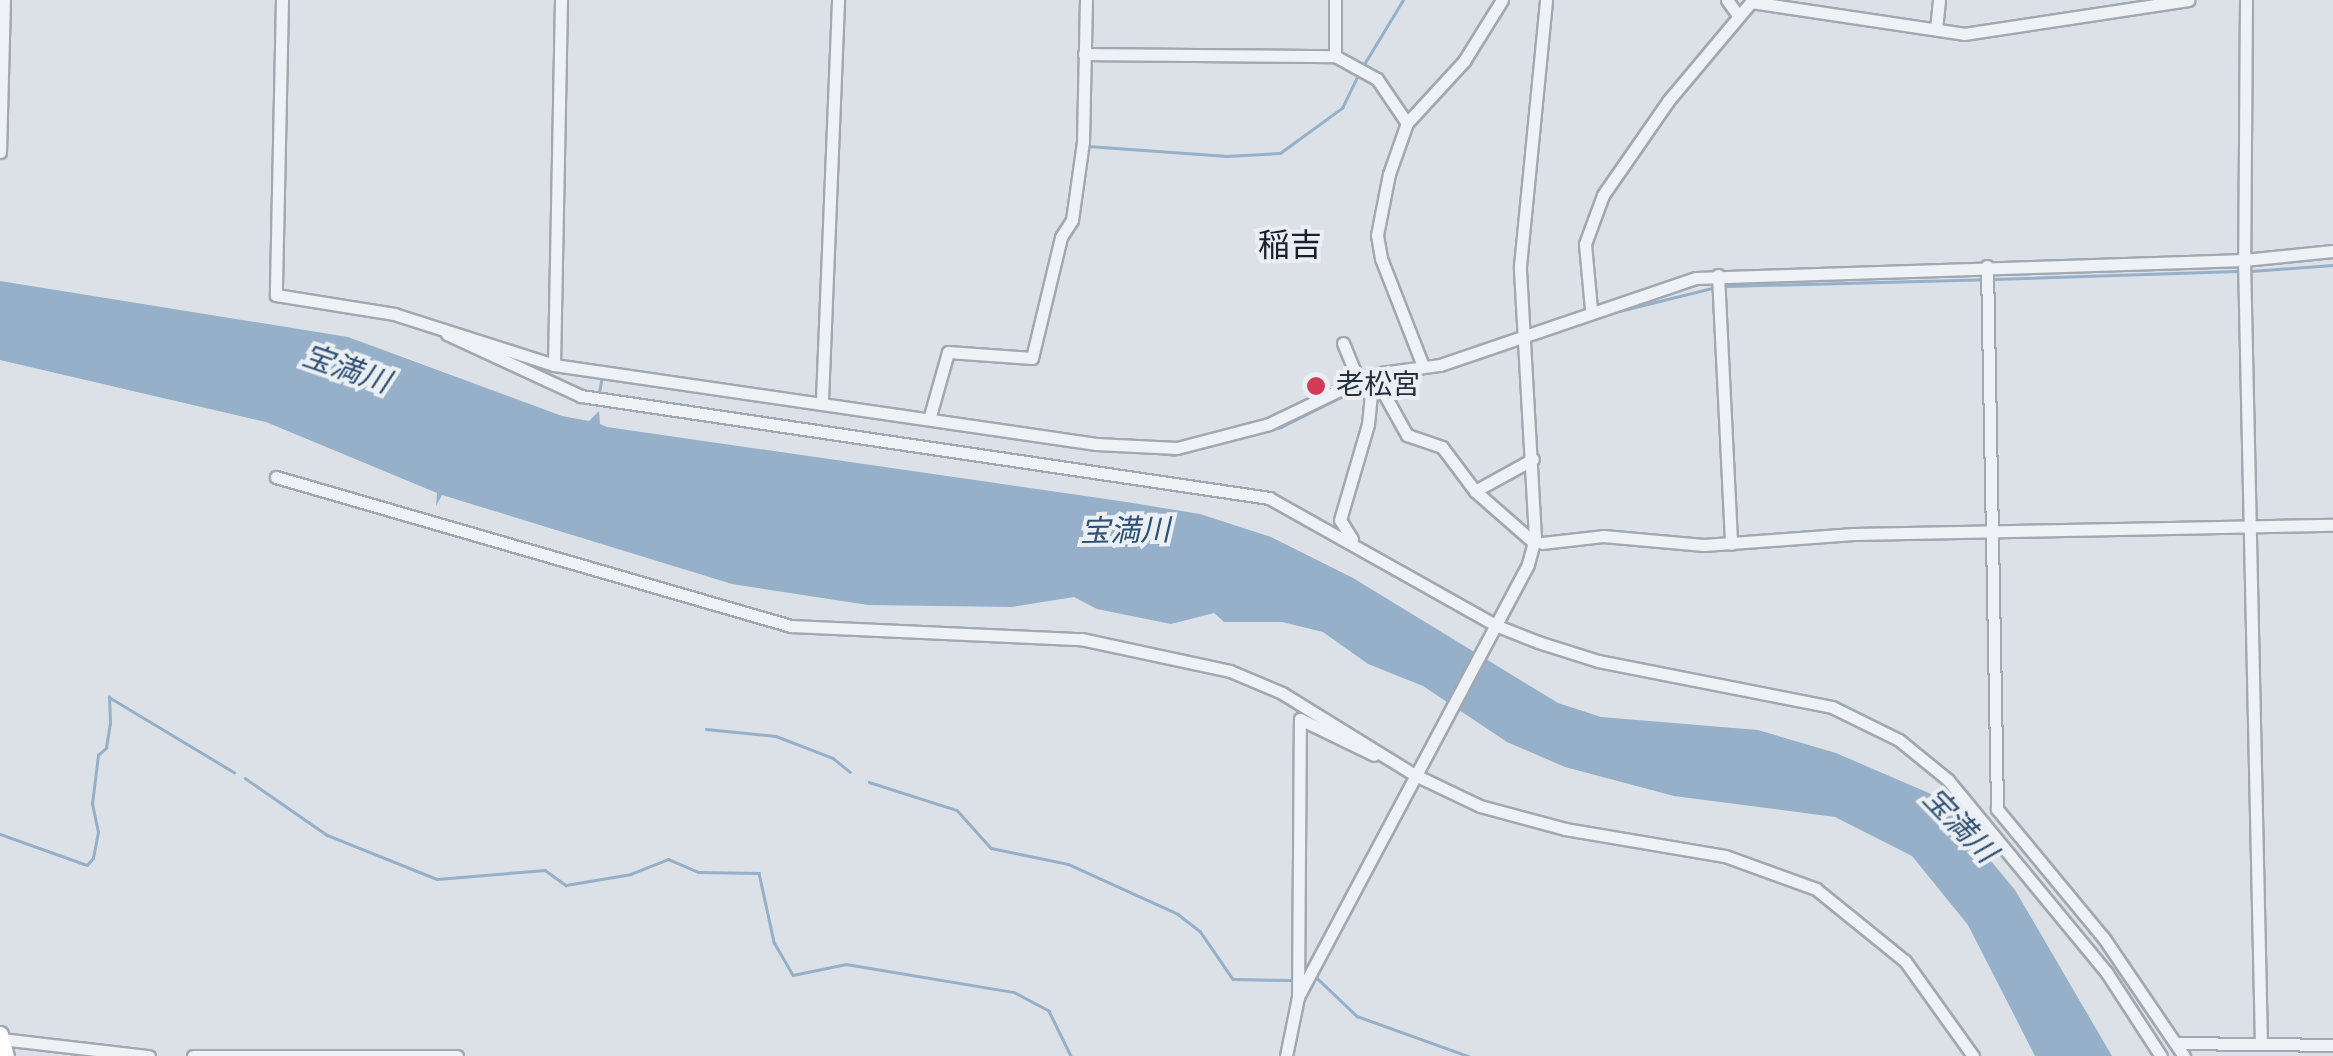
<!DOCTYPE html>
<html>
<head>
<meta charset="utf-8">
<style>
  body { margin:0 }
  #map { position:relative; width:2333px; height:1056px; overflow:hidden; background:#dce1e7; font-family:"Sofia Sans Condensed","Noto Sans JP",sans-serif }
  div>[style] { position:absolute }
  [style*='--x'] { left:calc(var(--x)*1px); top:calc(var(--y)*1px); width:calc(var(--w)*1px); rotate:calc(var(--a)*1deg) }
  .water>* { inset:0; background:#95b0c8 }
  .stream>* { height:2.5px; margin:-1.25px; padding:0 1.25px; transform-origin:1.25px; border-radius:1.25px; background:#95b0c8 }
  .roads { filter:drop-shadow(2px 0 #a1a8b1) drop-shadow(-2px 0 #a1a8b1) drop-shadow(0 2px #a1a8b1) drop-shadow(0 -2px #a1a8b1) }
  .minor>* { height:11px; margin:-5.5px; padding:0 5.5px; transform-origin:5.5px; border-radius:5.5px; background:#eef1f5 }
  .highway>* { height:15px; margin:-7.5px; padding:0 7.5px; transform-origin:7.5px; border-radius:7.5px; background:#fff }
  .dots>* { width:28px; height:28px; translate:-50% -50%; box-sizing:border-box; border:5px solid #ebeff4; border-radius:50% }
  span { translate:-50% -50%; white-space:nowrap; text-align:center; line-height:1.15; -webkit-text-stroke:8px #ebeff4; paint-order:stroke }
  .poi-label { font-size:28px; color:#252f3d }
  .left { translate:0 -50%; text-align:left }
  .water-label { font-size:30px; color:#2e5072; font-style:italic }
  .quarter-label { font-size:32px; color:#18202e }
</style>
</head>
<body>
<div id="map">
  <div class="water">
    <i style="clip-path:polygon(0 281px,348px 337px,562px 416px,589px 421px,599px 411px,600px 424px,607px 427px,1120px 501px,1200px 514px,1271px 537px,1353px 578px,1558px 703px,1601px 717px,1758px 730px,1836px 753px,1938px 797px,2015px 890px,2112px 1056px,2035px 1056px,1968px 925px,1912px 856px,1835px 817px,1674px 796px,1565px 767px,1507px 742px,1423px 686px,1368px 664px,1323px 632px,1282px 622px,1224px 622px,1214px 613px,1171px 624px,1097px 609px,1074px 597px,1012px 607px,868px 605px,732px 584px,442px 495px,436px 506px,437px 493px,266px 422px,0 360px)"></i>
  </div>
  <div class="stream">
    <i style="--x:1363;--y:66;--w:77;--a:-58.8"></i>
    <i style="--x:1082;--y:189;--w:43;--a:-82.1"></i>
    <i style="--x:1088;--y:146;--w:139;--a:4.1"></i>
    <i style="--x:1227;--y:156;--w:53;--a:-3.2"></i>
    <i style="--x:1280;--y:153;--w:77;--a:-36"></i>
    <i style="--x:1342;--y:108;--w:39;--a:-64"></i>
    <i style="--x:1077;--y:223;--w:21;--a:-82"></i>
    <i style="--x:2251;--y:271;--w:82;--a:-4.2"></i>
    <i style="--x:1994;--y:279;--w:243;--a:-1.9"></i>
    <i style="--x:1726;--y:286;--w:259;--a:-1.5"></i>
    <i style="--x:1603;--y:315;--w:112;--a:-13.9"></i>
    <i style="--x:624;--y:381;--w:17;--a:7"></i>
    <i style="--x:599;--y:393;--w:17;--a:-80"></i>
    <i style="--x:1014;--y:438;--w:97;--a:7.1"></i>
    <i style="--x:1148;--y:451;--w:26;--a:9"></i>
    <i style="--x:1174;--y:455;--w:111;--a:-14.7"></i>
    <i style="--x:1281;--y:427;--w:89;--a:-26.6"></i>
    <i style="--x:706;--y:729;--w:70;--a:5.7"></i>
    <i style="--x:776;--y:736;--w:61;--a:21.1"></i>
    <i style="--x:833;--y:758;--w:22;--a:39"></i>
    <i style="--x:245;--y:778;--w:100;--a:34.8"></i>
    <i style="--x:327;--y:835;--w:118;--a:21.8"></i>
    <i style="--x:437;--y:879;--w:108;--a:-4.8"></i>
    <i style="--x:545;--y:870;--w:26;--a:36"></i>
    <i style="--x:566;--y:885;--w:66;--a:-9.6"></i>
    <i style="--x:631;--y:874;--w:40;--a:-22"></i>
    <i style="--x:668;--y:859;--w:33;--a:23"></i>
    <i style="--x:698;--y:872;--w:61;--a:0.9"></i>
    <i style="--x:759;--y:873;--w:71;--a:77.7"></i>
    <i style="--x:774;--y:942;--w:38;--a:60"></i>
    <i style="--x:793;--y:975;--w:54;--a:-11.7"></i>
    <i style="--x:846;--y:964;--w:170;--a:9.5"></i>
    <i style="--x:1014;--y:992;--w:40;--a:28"></i>
    <i style="--x:1049;--y:1011;--w:50;--a:63.9"></i>
    <i style="--x:869;--y:782;--w:92;--a:17.7"></i>
    <i style="--x:957;--y:810;--w:51;--a:48.2"></i>
    <i style="--x:991;--y:848;--w:79;--a:11.7"></i>
    <i style="--x:1068;--y:864;--w:121;--a:24.4"></i>
    <i style="--x:1178;--y:914;--w:28;--a:38"></i>
    <i style="--x:1200;--y:931;--w:58;--a:55.5"></i>
    <i style="--x:1233;--y:979;--w:58;--a:1"></i>
    <i style="--x:0;--y:834;--w:92;--a:19.6"></i>
    <i style="--x:87;--y:865;--w:9;--a:-49"></i>
    <i style="--x:93;--y:858;--w:26;--a:-79"></i>
    <i style="--x:98;--y:832;--w:29;--a:-102"></i>
    <i style="--x:92;--y:804;--w:49;--a:-83"></i>
    <i style="--x:98;--y:755;--w:11;--a:-41"></i>
    <i style="--x:106;--y:748;--w:24;--a:-81"></i>
    <i style="--x:110;--y:724;--w:27;--a:-92"></i>
    <i style="--x:109;--y:697;--w:146;--a:31"></i>
    <i style="--x:1316;--y:977;--w:57;--a:43.6"></i>
    <i style="--x:1357;--y:1016;--w:118;--a:19.8"></i>
  </div>
  <div class="roads">
    <div class="minor">
      <i style="--x:282;--y:0;--w:295;--a:91.2"></i>
      <i style="--x:276;--y:295;--w:120;--a:9.1"></i>
      <i style="--x:394;--y:314;--w:168;--a:17.7"></i>
      <i style="--x:554;--y:365;--w:548;--a:8.29"></i>
      <i style="--x:1096;--y:444;--w:81;--a:2.8"></i>
      <i style="--x:1177;--y:448;--w:95;--a:-14.6"></i>
      <i style="--x:1269;--y:424;--w:115;--a:-25.7"></i>
      <i style="--x:1373;--y:374;--w:68;--a:-7.7"></i>
      <i style="--x:1440;--y:365;--w:270;--a:-18.8"></i>
      <i style="--x:1696;--y:278;--w:548;--a:-1.88"></i>
      <i style="--x:2244;--y:260;--w:89;--a:-5.8"></i>
      <i style="--x:1335;--y:0;--w:56;--a:90"></i>
      <i style="--x:1335;--y:56;--w:48;--a:28.7"></i>
      <i style="--x:1377;--y:79;--w:53;--a:55.7"></i>
      <i style="--x:1727;--y:0;--w:17;--a:54"></i>
      <i style="--x:2246;--y:0;--w:260;--a:90.4"></i>
      <i style="--x:2244;--y:260;--w:783;--a:88.76"></i>
      <i style="--x:1936;--y:29;--w:29;--a:-84"></i>
      <i style="--x:1084;--y:54;--w:251;--a:0.5"></i>
      <i style="--x:0;--y:152;--w:152;--a:-88.5"></i>
      <i style="--x:1987;--y:266;--w:543;--a:88.94"></i>
      <i style="--x:1997;--y:809;--w:166;--a:50.4"></i>
      <i style="--x:2103;--y:937;--w:144;--a:55.8"></i>
      <i style="--x:1718;--y:275;--w:269;--a:87.2"></i>
      <i style="--x:1591;--y:309;--w:65;--a:-95.3"></i>
      <i style="--x:1585;--y:244;--w:52;--a:-69.8"></i>
      <i style="--x:1603;--y:195;--w:114;--a:-55.3"></i>
      <i style="--x:1668;--y:101;--w:129;--a:-50"></i>
      <i style="--x:1751;--y:2;--w:215;--a:8.5"></i>
      <i style="--x:1964;--y:34;--w:227;--a:-8.6"></i>
      <i style="--x:447;--y:334;--w:148;--a:24.8"></i>
      <i style="--x:581;--y:396;--w:696;--a:8.43"></i>
      <i style="--x:1269;--y:498;--w:259;--a:29.3"></i>
      <i style="--x:1495;--y:625;--w:46;--a:21.6"></i>
      <i style="--x:1538;--y:642;--w:63;--a:17.6"></i>
      <i style="--x:1598;--y:661;--w:238;--a:11.1"></i>
      <i style="--x:1832;--y:707;--w:75;--a:26.2"></i>
      <i style="--x:1899;--y:740;--w:63;--a:39.2"></i>
      <i style="--x:1948;--y:780;--w:250;--a:50.5"></i>
      <i style="--x:2107;--y:973;--w:99;--a:57"></i>
      <i style="--x:1343;--y:343;--w:42;--a:67.7"></i>
      <i style="--x:554;--y:365;--w:365;--a:-88.9"></i>
      <i style="--x:1423;--y:366;--w:116;--a:-111.3"></i>
      <i style="--x:1381;--y:258;--w:23;--a:-100"></i>
      <i style="--x:1377;--y:235;--w:62;--a:-78.9"></i>
      <i style="--x:1389;--y:174;--w:54;--a:-70.6"></i>
      <i style="--x:1407;--y:123;--w:84;--a:-47.4"></i>
      <i style="--x:1464;--y:61;--w:72;--a:-58.1"></i>
      <i style="--x:1373;--y:374;--w:70;--a:60.9"></i>
      <i style="--x:1407;--y:435;--w:37;--a:19"></i>
      <i style="--x:1442;--y:447;--w:55;--a:53.1"></i>
      <i style="--x:1475;--y:491;--w:74;--a:41.2"></i>
      <i style="--x:822;--y:400;--w:400;--a:-87.7"></i>
      <i style="--x:930;--y:416;--w:66;--a:-74.3"></i>
      <i style="--x:948;--y:352;--w:84;--a:4.1"></i>
      <i style="--x:1032;--y:358;--w:124;--a:-76.5"></i>
      <i style="--x:1061;--y:237;--w:20;--a:-57"></i>
      <i style="--x:1072;--y:220;--w:79;--a:-82"></i>
      <i style="--x:1083;--y:142;--w:142;--a:-88.8"></i>
      <i style="--x:276;--y:477;--w:536;--a:16.14"></i>
      <i style="--x:791;--y:626;--w:290;--a:2.6"></i>
      <i style="--x:1081;--y:639;--w:152;--a:12.1"></i>
      <i style="--x:1230;--y:671;--w:56;--a:22.9"></i>
      <i style="--x:1282;--y:693;--w:154;--a:31.7"></i>
      <i style="--x:1413;--y:774;--w:74;--a:25.5"></i>
      <i style="--x:1480;--y:806;--w:88;--a:15.1"></i>
      <i style="--x:1565;--y:829;--w:162;--a:9.6"></i>
      <i style="--x:1725;--y:856;--w:97;--a:19.9"></i>
      <i style="--x:1816;--y:889;--w:114;--a:39"></i>
      <i style="--x:1905;--y:961;--w:117;--a:54.4"></i>
      <i style="--x:1475;--y:491;--w:66;--a:-28.9"></i>
      <i style="--x:1352;--y:539;--w:22;--a:-122"></i>
      <i style="--x:1340;--y:520;--w:100;--a:-73.7"></i>
      <i style="--x:1368;--y:424;--w:49;--a:-84.2"></i>
      <i style="--x:1542;--y:543;--w:61;--a:-6.5"></i>
      <i style="--x:1603;--y:536;--w:101;--a:5.1"></i>
      <i style="--x:1704;--y:545;--w:150;--a:-4.2"></i>
      <i style="--x:1854;--y:534;--w:479;--a:-1.1"></i>
      <i style="--x:1298;--y:997;--w:278;--a:-89.6"></i>
      <i style="--x:1300;--y:719;--w:82;--a:25.9"></i>
      <i style="--x:1;--y:1039;--w:149;--a:6.6"></i>
      <i style="--x:2176;--y:1043;--w:157;--a:0.7"></i>
      <i style="--x:193;--y:1056;--w:264;--a:0"></i>
      <i style="--x:1286;--y:1056;--w:60;--a:-78.5"></i>
      <i style="--x:1298;--y:997;--w:490;--a:-62"></i>
      <i style="--x:1528;--y:564;--w:27;--a:-75"></i>
      <i style="--x:1535;--y:538;--w:272;--a:-93.2"></i>
      <i style="--x:1520;--y:266;--w:267;--a:-84.4"></i>
    </div>
    <div class="highway">
      <i style="--x:0;--y:1034;--w:23;--a:75"></i>
    </div>
  </div>
  <div class="dots">
    <i style="left:1316px;top:386px;background:#d23b58"></i>
  </div>
  <div class="poi-label">
    <span class="left" style="left:1336px;top:386px">老松宮</span>
  </div>
  <div class="water-label">
    <span style="left:346px;top:370px;rotate:19deg">宝満川</span>
    <span style="left:1125px;top:532px;rotate:-1deg">宝満川</span>
    <span style="left:1959px;top:826px;rotate:46deg">宝満川</span>
  </div>
  <div class="quarter-label">
    <span style="left:1290px;top:247px">稲吉</span>
  </div>
</div>
</body>
</html>
